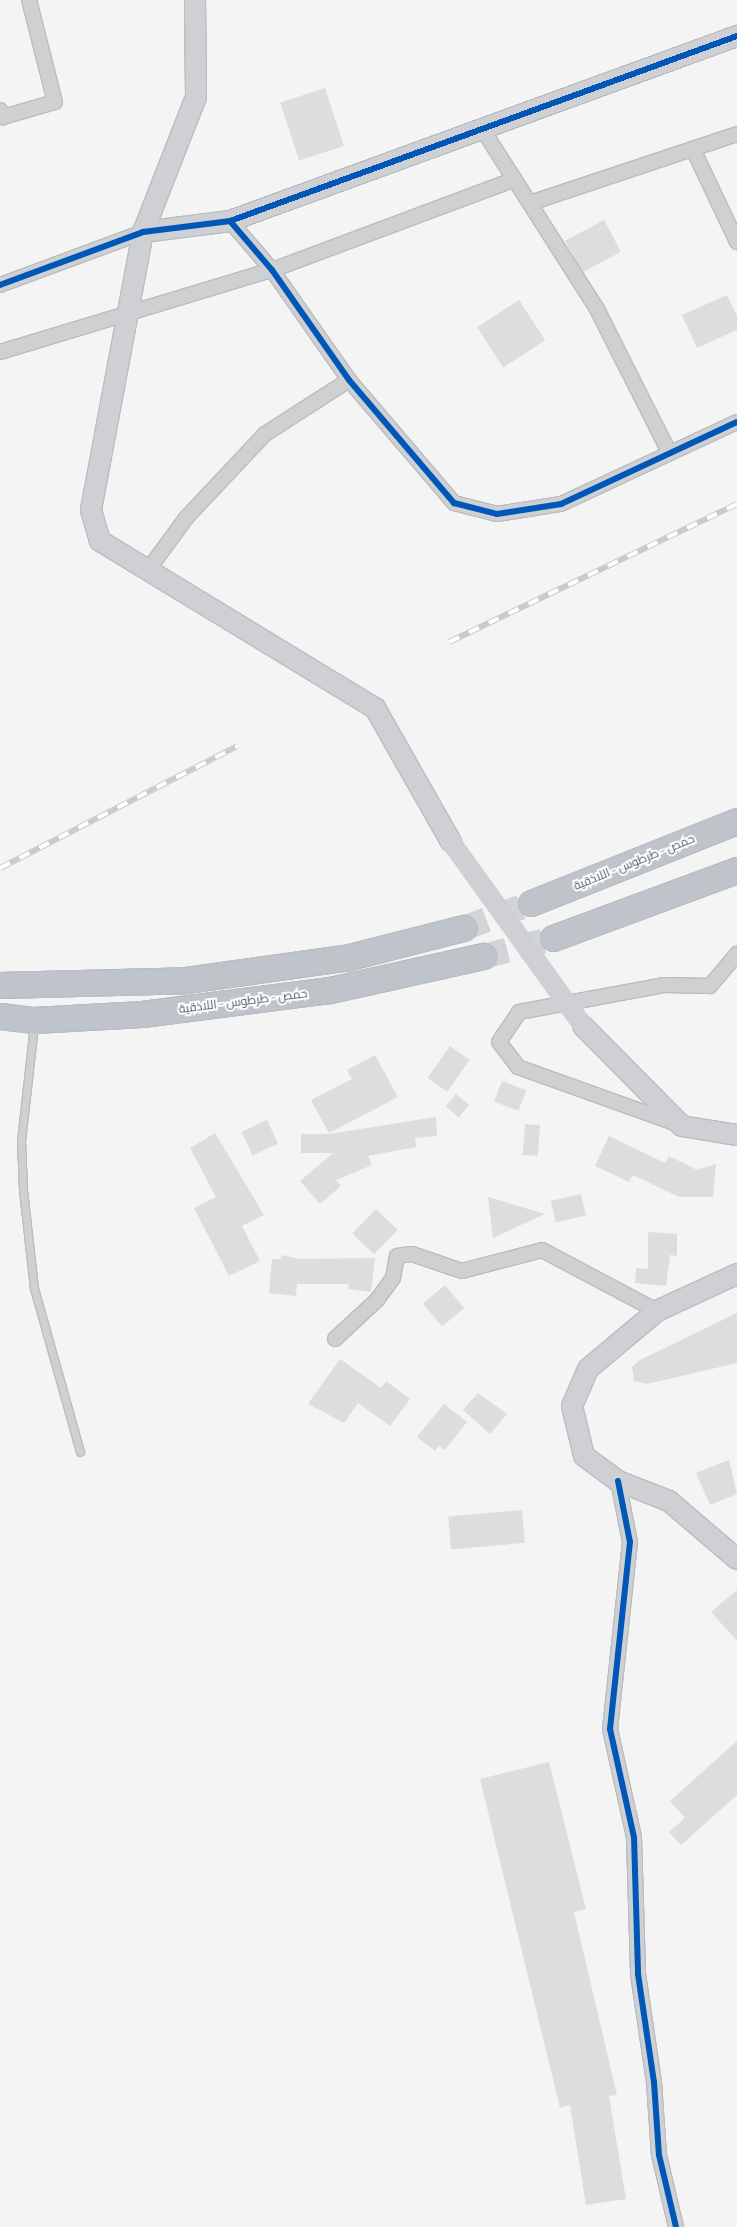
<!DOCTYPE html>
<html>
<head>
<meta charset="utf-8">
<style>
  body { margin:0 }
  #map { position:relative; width:737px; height:2227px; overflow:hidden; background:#f4f4f4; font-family:Barlow,Cairo,sans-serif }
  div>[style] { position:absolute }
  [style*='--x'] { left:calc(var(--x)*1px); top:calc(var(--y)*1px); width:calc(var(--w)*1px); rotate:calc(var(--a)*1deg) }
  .building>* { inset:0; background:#ddddde; transform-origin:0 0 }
  .highway-tunnel>* { height:25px; margin-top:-12.5px; transform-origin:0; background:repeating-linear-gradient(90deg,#d2d4d7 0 25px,transparent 0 37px) }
  .roads { filter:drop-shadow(1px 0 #b9bec3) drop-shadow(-1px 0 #b9bec3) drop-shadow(0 1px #b9bec3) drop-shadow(0 -1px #b9bec3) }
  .lane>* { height:7px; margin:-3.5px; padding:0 3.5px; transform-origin:3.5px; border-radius:3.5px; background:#ced0d2 }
  .street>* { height:14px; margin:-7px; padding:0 7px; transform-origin:7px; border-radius:7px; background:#ced0d2 }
  .secondary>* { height:20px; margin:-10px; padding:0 10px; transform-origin:10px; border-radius:10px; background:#ced0d4 }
  .highway>* { height:25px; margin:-12.5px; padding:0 12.5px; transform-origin:12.5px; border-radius:12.5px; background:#bec4c9 }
  .rail>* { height:5.5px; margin-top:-2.75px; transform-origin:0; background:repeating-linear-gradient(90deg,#fff 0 11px,#c9cacc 0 22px); box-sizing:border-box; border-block:1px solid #c9cacc }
  .secondary-bridge>* { height:20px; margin:-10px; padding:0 10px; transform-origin:10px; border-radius:10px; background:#ced0d4 }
  .cycleway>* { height:6px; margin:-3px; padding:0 3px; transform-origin:3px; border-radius:3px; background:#0057b8 }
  span { translate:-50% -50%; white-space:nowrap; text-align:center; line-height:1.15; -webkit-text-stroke:4px #fff; paint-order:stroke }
  .street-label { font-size:12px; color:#4a5661 }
</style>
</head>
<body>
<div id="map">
  <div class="building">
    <i style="left:325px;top:88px;width:61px;height:47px;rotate:72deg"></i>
    <i style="left:604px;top:220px;width:36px;height:44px;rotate:62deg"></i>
    <i style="clip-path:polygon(727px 295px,737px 316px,737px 330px,697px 348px,682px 315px)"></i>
    <i style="left:519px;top:300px;width:48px;height:50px;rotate:57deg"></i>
    <i style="left:450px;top:1046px;width:24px;height:39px;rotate:35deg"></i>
    <i style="clip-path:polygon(375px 1055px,398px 1097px,329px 1133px,311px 1100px,352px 1079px,347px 1070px)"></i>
    <i style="left:502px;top:1081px;width:26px;height:22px;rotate:21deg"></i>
    <i style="left:456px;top:1094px;width:17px;height:16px;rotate:40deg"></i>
    <i style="clip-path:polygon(436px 1117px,437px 1136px,415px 1138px,416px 1147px,368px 1156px,372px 1165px,336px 1180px,341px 1186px,320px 1204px,300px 1181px,333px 1153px,301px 1153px,301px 1134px,329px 1134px)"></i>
    <i style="left:267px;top:1120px;width:26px;height:28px;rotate:65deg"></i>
    <i style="left:525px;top:1124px;width:15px;height:31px;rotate:4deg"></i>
    <i style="clip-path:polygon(215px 1133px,264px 1215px,242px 1226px,260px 1261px,229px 1276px,194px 1208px,216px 1197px,190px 1148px)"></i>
    <i style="clip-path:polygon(609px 1136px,665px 1163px,669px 1156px,697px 1170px,716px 1164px,713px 1197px,679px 1197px,633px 1175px,629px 1182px,595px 1166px)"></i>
    <i style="left:581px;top:1194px;width:22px;height:31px;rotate:77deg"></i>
    <i style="clip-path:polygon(488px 1197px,545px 1214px,493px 1238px)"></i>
    <i style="left:376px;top:1209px;width:30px;height:34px;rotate:44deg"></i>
    <i style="clip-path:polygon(648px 1232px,677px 1234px,677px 1256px,670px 1255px,666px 1286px,635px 1283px,636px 1268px,648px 1269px)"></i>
    <i style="clip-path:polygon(282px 1255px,299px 1259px,375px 1258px,371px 1292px,348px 1289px,349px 1284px,297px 1284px,296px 1296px,269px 1293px,272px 1259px,281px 1259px)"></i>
    <i style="left:445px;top:1285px;width:30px;height:29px;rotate:50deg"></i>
    <i style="clip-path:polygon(737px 1313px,737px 1363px,647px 1384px,634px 1381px,632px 1367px,640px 1360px)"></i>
    <i style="clip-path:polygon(340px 1359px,381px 1388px,386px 1381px,410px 1399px,390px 1426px,358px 1403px,344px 1423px,308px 1404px)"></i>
    <i style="clip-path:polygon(478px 1393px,507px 1414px,490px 1434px,463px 1410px)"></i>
    <i style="clip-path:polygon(444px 1404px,467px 1422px,445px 1450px,439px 1446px,435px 1451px,417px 1437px)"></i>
    <i style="clip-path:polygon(729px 1460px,737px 1494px,710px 1505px,696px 1473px)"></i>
    <i style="left:522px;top:1510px;width:33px;height:74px;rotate:85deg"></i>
    <i style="clip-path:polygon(737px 1590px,737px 1641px,711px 1612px)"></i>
    <i style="clip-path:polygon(737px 1741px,737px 1795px,681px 1845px,669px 1832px,685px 1818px,670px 1801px)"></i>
    <i style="clip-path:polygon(549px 1762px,586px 1909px,574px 1912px,617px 2095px,609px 2096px,626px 2199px,586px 2205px,570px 2105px,560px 2108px,480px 1779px)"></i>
  </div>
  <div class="highway-tunnel">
    <i style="--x:463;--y:928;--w:72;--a:-20.2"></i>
    <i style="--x:483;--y:956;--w:72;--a:-14.4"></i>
  </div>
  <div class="roads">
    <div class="lane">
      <i style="--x:34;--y:1025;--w:116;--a:96.4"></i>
      <i style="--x:21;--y:1140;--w:50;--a:87.7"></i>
      <i style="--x:23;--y:1190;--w:99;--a:83.6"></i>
      <i style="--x:34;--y:1288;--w:170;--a:74.3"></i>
    </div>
    <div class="street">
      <i style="--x:0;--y:110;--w:8;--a:67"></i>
      <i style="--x:3;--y:117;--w:54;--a:-16.1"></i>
      <i style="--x:55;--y:102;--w:105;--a:-104.3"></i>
      <i style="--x:481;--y:127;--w:216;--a:57.5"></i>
      <i style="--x:597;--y:309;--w:160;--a:63.3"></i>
      <i style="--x:693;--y:149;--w:103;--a:64.7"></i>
      <i style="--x:530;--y:203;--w:218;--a:-18.4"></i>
      <i style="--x:230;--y:221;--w:65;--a:49.4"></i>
      <i style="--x:272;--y:270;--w:134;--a:55"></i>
      <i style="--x:349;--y:380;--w:162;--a:49.5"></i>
      <i style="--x:454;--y:503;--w:44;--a:14.3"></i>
      <i style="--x:497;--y:514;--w:65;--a:-8.9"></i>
      <i style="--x:561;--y:504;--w:194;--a:-25"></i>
      <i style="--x:0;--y:285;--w:153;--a:-20.3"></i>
      <i style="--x:0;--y:352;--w:284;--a:-16.8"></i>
      <i style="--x:272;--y:270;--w:259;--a:-20.5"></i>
      <i style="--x:148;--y:570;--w:64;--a:-53.8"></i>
      <i style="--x:186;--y:518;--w:115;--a:-46.8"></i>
      <i style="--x:265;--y:434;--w:100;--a:-32.7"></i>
      <i style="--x:677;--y:1124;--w:169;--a:-160.3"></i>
      <i style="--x:518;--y:1067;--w:31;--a:-127"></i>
      <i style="--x:499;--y:1042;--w:36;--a:-56"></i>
      <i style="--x:519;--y:1012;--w:147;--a:-10.5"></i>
      <i style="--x:664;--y:985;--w:46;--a:1.2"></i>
      <i style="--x:710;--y:986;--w:42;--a:-49.8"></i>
      <i style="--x:335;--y:1339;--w:57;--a:-42.9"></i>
      <i style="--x:377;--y:1300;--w:27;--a:-54"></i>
      <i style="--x:393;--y:1278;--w:22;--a:-80"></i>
      <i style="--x:397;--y:1256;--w:15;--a:-8"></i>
      <i style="--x:412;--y:1254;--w:53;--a:18.8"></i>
      <i style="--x:462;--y:1271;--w:83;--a:-14.7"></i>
      <i style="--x:542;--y:1250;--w:130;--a:27.9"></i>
      <i style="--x:618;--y:1481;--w:62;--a:78.9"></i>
      <i style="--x:630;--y:1542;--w:188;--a:96.1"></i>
      <i style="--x:610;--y:1729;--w:111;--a:77.5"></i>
      <i style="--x:634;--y:1837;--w:137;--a:88.3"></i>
      <i style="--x:638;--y:1974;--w:109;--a:81.6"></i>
      <i style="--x:654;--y:2082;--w:73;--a:86.1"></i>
      <i style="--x:659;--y:2155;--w:74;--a:76.7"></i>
    </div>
    <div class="secondary">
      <i style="--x:195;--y:0;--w:97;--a:89.4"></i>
      <i style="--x:196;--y:97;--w:145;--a:111.4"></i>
      <i style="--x:143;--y:232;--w:283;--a:100.6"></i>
      <i style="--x:91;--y:510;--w:32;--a:74"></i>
      <i style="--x:100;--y:541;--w:322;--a:31.3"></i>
      <i style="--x:375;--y:708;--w:154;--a:60.4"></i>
      <i style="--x:143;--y:232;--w:88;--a:-7.2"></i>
      <i style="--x:230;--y:221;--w:540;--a:-20.05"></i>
      <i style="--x:583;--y:1026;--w:141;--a:45.3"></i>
      <i style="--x:682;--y:1126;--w:56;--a:9.3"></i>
      <i style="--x:737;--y:1274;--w:88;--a:155.2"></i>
      <i style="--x:657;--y:1311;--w:90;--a:140"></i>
      <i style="--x:588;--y:1369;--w:40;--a:113.4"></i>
      <i style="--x:572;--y:1406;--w:51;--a:76.5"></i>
      <i style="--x:584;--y:1456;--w:42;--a:36.3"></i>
      <i style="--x:618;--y:1481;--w:55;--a:21.4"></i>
      <i style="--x:669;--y:1501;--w:89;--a:40.5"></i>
    </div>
    <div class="highway">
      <i style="--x:531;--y:903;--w:222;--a:-21.7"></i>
      <i style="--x:553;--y:938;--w:196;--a:-20.3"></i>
      <i style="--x:0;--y:985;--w:186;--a:-1.5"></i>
      <i style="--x:186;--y:980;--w:165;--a:-8"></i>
      <i style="--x:349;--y:957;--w:118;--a:-14.3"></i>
      <i style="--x:0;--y:1016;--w:34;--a:7"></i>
      <i style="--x:34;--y:1020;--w:108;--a:-3.2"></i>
      <i style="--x:142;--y:1014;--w:190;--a:-7.3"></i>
      <i style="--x:330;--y:990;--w:157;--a:-12.5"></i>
    </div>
  </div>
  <div class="rail">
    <i style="--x:449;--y:642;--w:319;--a:-25.6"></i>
    <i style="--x:0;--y:868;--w:267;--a:-27.2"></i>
  </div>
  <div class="secondary-bridge">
    <i style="--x:451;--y:842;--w:226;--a:54.3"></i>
  </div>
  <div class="cycleway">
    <i style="--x:230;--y:221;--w:65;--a:49.4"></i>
    <i style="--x:272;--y:270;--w:134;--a:55"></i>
    <i style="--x:349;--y:380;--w:162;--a:49.5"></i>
    <i style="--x:454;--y:503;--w:44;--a:14.3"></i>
    <i style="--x:497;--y:514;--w:65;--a:-8.9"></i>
    <i style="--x:561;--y:504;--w:194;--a:-25"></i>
    <i style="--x:0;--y:285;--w:153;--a:-20.3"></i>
    <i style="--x:143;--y:232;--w:88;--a:-7.2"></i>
    <i style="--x:230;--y:221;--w:540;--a:-20.05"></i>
    <i style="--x:618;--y:1481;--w:62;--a:78.9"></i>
    <i style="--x:630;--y:1542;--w:188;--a:96.1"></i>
    <i style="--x:610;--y:1729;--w:111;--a:77.5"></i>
    <i style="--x:634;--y:1837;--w:137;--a:88.3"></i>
    <i style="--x:638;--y:1974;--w:109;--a:81.6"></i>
    <i style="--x:654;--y:2082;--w:73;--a:86.1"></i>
    <i style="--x:659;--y:2155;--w:74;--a:76.7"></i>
  </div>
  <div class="street-label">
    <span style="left:634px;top:862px;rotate:-22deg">حمص - طرطوس - اللاذقية</span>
    <span style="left:243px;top:1001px;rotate:-7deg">حمص - طرطوس - اللاذقية</span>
  </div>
</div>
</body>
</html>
